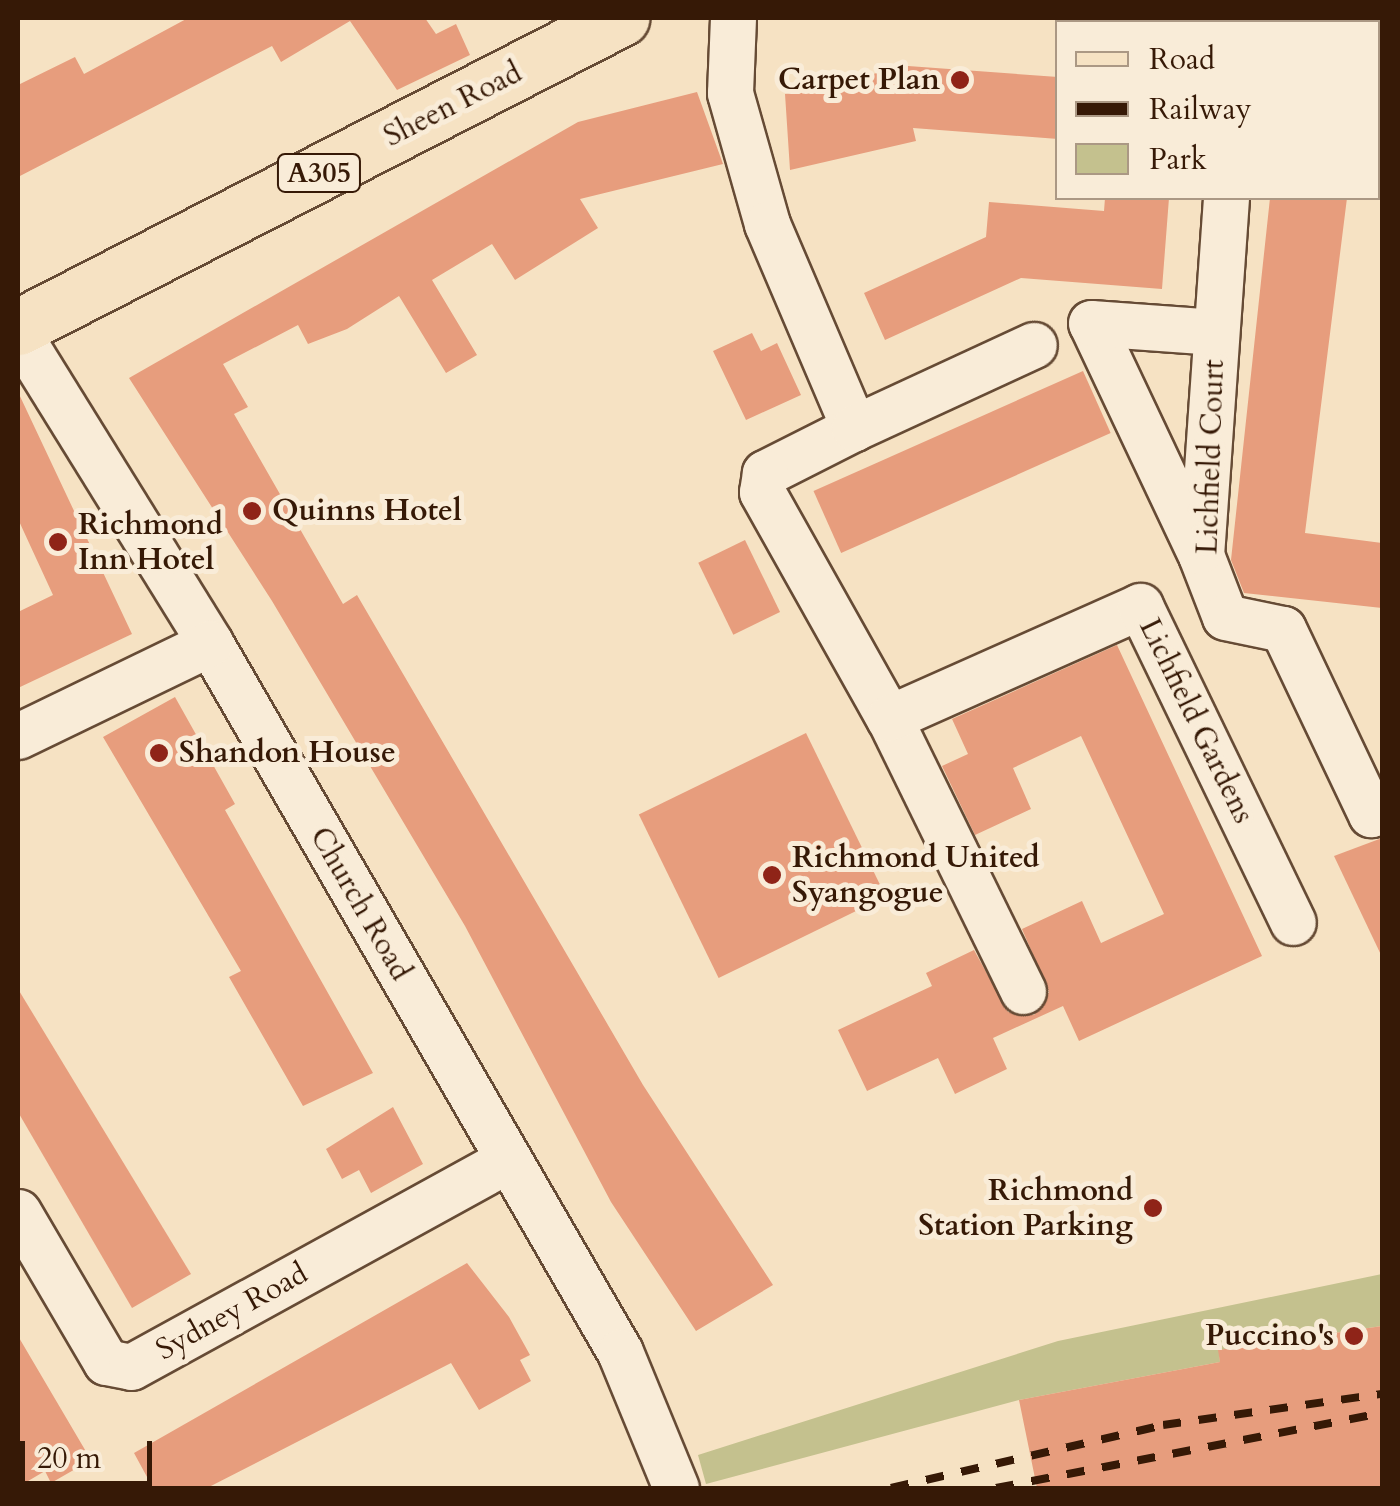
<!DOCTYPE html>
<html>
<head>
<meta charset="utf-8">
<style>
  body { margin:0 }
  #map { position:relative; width:1400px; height:1506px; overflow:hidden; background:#f6e2c3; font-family:Cardo,serif }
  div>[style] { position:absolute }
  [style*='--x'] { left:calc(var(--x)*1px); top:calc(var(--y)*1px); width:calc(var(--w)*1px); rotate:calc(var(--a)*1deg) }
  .green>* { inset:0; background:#c4c18e }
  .building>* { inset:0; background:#e79d7d; transform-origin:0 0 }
  .roads { filter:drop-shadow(2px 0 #664b35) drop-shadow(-2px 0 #664b35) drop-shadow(0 2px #664b35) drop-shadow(0 -2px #664b35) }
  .minor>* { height:45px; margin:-22.5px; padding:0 22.5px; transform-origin:22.5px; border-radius:22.5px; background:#f9ecd8 }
  .major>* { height:55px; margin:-27.5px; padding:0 27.5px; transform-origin:27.5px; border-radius:27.5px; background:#f6e2c3 }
  .rail>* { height:8px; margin-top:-4px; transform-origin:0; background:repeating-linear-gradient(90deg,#361906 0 18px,transparent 0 36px) }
  .dots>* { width:28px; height:28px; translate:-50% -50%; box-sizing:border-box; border:5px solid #f9ecd8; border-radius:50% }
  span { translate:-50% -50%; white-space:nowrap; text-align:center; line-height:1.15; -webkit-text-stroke:10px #f9ecd8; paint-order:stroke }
  .shield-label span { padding:2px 8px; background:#f9ecd8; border:2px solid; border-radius:8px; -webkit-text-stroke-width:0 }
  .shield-label { font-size:28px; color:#361906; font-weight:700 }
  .poi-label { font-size:30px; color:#361906; font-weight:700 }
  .right { translate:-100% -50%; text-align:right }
  .left { translate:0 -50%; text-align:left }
  .street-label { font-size:30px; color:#361906 }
  .frame { position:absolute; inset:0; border:20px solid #361906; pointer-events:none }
  .legend { position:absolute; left:1055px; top:20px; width:325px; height:180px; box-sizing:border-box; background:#f9ecd8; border:2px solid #ab9884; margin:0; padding:12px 18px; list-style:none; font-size:30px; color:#361906 }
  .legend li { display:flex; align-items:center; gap:20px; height:50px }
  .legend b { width:50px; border:2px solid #ab9884 }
  .scale { position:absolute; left:20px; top:1441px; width:132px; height:45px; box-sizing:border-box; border:5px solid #361906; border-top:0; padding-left:12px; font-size:30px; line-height:35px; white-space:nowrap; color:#361906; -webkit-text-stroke:8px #f9ecd8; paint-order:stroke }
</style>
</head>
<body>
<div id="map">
  <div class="green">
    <i style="clip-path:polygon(1382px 1274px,1382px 1326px,1219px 1350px,1220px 1362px,1019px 1400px,706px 1484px,698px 1455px,1058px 1341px)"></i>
  </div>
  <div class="building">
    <i style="clip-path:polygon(188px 18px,425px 18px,436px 34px,456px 24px,470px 55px,397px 90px,350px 21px,281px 62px,272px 46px,18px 177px,18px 85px,75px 57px,84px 74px)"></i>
    <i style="clip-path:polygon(908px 66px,1058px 77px,1058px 139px,913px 128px,916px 141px,790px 170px,785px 94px)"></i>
    <i style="clip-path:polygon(697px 92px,723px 164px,580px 199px,598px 228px,515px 280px,492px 244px,432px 280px,477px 355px,446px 373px,399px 296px,347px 329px,308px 344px,298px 325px,223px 364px,248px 407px,234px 414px,343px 604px,357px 595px,643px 1085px,773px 1285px,696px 1331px,611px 1202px,465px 926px,272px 601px,129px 378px,578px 122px)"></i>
    <i style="clip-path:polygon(1105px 198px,1169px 198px,1162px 289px,1021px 278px,885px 340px,864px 293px,986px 237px,989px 202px,1104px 211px)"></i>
    <i style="clip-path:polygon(1270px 198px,1347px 198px,1305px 533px,1382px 543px,1382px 608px,1244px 593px,1231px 560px)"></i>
    <i style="clip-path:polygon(752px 333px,761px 351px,777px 343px,801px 395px,746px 420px,713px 351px)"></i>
    <i style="left:1083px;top:371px;width:68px;height:295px;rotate:66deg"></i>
    <i style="clip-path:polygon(18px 392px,132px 634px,18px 688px,18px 612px,53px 595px,18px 519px)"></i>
    <i style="left:745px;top:540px;width:80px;height:52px;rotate:64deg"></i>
    <i style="clip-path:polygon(1117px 645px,1262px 956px,1079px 1041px,1063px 1006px,993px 1038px,1007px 1069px,955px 1094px,938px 1058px,867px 1091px,838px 1030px,932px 986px,926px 973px,974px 950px,1008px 1012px,1034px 1015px,1049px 992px,1022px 929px,1082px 901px,1101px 943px,1164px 914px,1081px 736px,1013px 768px,1031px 809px,975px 835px,942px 766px,968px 754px,952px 719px)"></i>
    <i style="clip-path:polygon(175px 697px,235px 804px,225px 810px,373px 1073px,303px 1106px,229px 977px,241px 971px,103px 737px)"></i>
    <i style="left:806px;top:733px;width:182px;height:186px;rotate:64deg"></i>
    <i style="clip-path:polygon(1382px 838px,1382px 957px,1334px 856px)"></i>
    <i style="clip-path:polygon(18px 989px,191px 1274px,132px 1308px,18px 1112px)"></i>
    <i style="clip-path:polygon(393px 1107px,423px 1164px,371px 1193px,359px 1170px,342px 1179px,326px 1149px)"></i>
    <i style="clip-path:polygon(467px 1263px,509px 1317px,530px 1355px,520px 1360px,531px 1381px,479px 1410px,451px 1363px,207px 1488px,153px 1488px,134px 1453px)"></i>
    <i style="clip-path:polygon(1382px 1326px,1382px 1488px,1037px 1488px,1019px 1400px,1220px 1362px,1218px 1350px)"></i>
    <i style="clip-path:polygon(18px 1336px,91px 1460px,51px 1483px,45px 1471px,18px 1487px)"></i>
  </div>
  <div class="roads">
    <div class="minor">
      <i style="--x:733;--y:18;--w:75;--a:92.3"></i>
      <i style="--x:730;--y:93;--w:136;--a:74.2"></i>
      <i style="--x:767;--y:224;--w:222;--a:66.9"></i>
      <i style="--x:854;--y:428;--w:100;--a:153.2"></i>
      <i style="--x:765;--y:473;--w:19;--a:99"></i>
      <i style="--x:762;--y:492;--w:259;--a:60.7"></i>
      <i style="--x:1226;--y:198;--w:358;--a:94"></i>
      <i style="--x:1201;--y:555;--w:66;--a:68.8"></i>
      <i style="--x:1225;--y:617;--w:59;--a:11.7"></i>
      <i style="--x:1283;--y:629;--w:205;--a:64.6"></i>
      <i style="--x:1371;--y:814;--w:12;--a:-24"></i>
      <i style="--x:18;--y:333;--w:365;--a:58.2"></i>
      <i style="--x:210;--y:643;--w:819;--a:59.96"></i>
      <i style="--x:620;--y:1352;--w:147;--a:67.6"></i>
      <i style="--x:854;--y:428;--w:198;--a:-24.8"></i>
      <i style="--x:1199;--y:551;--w:252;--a:-115.3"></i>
      <i style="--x:1091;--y:323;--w:125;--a:4.1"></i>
      <i style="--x:18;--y:736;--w:213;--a:-25.8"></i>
      <i style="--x:1023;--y:991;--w:304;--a:-116.1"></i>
      <i style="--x:889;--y:718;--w:275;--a:-24"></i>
      <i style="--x:1140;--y:606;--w:351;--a:64.2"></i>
      <i style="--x:18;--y:1212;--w:174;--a:59.6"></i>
      <i style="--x:106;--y:1362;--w:25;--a:11"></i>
      <i style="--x:131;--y:1367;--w:430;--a:-28.8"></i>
    </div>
    <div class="major">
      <i style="--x:1241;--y:18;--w:36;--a:6"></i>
      <i style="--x:1378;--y:37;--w:4;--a:14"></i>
      <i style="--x:18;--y:327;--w:678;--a:-27.13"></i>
    </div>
  </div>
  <div class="rail">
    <i style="--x:891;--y:1488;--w:279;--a:-13"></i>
    <i style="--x:1163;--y:1425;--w:221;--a:-8.1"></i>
    <i style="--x:996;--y:1488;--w:393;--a:-11"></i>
  </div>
  <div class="dots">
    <i style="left:960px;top:80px;background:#8f2418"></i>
    <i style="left:252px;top:511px;background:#8f2418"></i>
    <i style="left:58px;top:542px;background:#8f2418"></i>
    <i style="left:159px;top:753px;background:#8f2418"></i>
    <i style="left:772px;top:875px;background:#8f2418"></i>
    <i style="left:1153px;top:1208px;background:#8f2418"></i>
    <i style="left:1354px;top:1336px;background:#8f2418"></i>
  </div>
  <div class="shield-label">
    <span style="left:319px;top:173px">A305</span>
  </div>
  <div class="poi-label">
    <span class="right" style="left:940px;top:80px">Carpet Plan</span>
    <span class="left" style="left:272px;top:511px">Quinns Hotel</span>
    <span class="left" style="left:78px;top:542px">Richmond<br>Inn Hotel</span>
    <span class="left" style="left:179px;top:753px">Shandon House</span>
    <span class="left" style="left:792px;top:875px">Richmond United<br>Syangogue</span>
    <span class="right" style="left:1133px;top:1208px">Richmond<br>Station Parking</span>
    <span class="right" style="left:1334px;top:1336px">Puccino's</span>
  </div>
  <div class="street-label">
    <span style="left:453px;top:105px;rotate:-27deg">Sheen Road</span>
    <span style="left:1211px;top:457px;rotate:-88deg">Lichfield Court</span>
    <span style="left:1196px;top:721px;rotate:64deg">Lichfield Gardens</span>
    <span style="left:360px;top:904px;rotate:60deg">Church Road</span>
    <span style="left:232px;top:1312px;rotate:-29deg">Sydney Road</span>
  </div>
  <div class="frame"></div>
  <ul class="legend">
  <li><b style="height:12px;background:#f6e2c3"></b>Road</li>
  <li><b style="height:12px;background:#361906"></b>Railway</li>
  <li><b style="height:28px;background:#c4c18e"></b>Park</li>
  </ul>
  <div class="scale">20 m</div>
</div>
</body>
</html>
